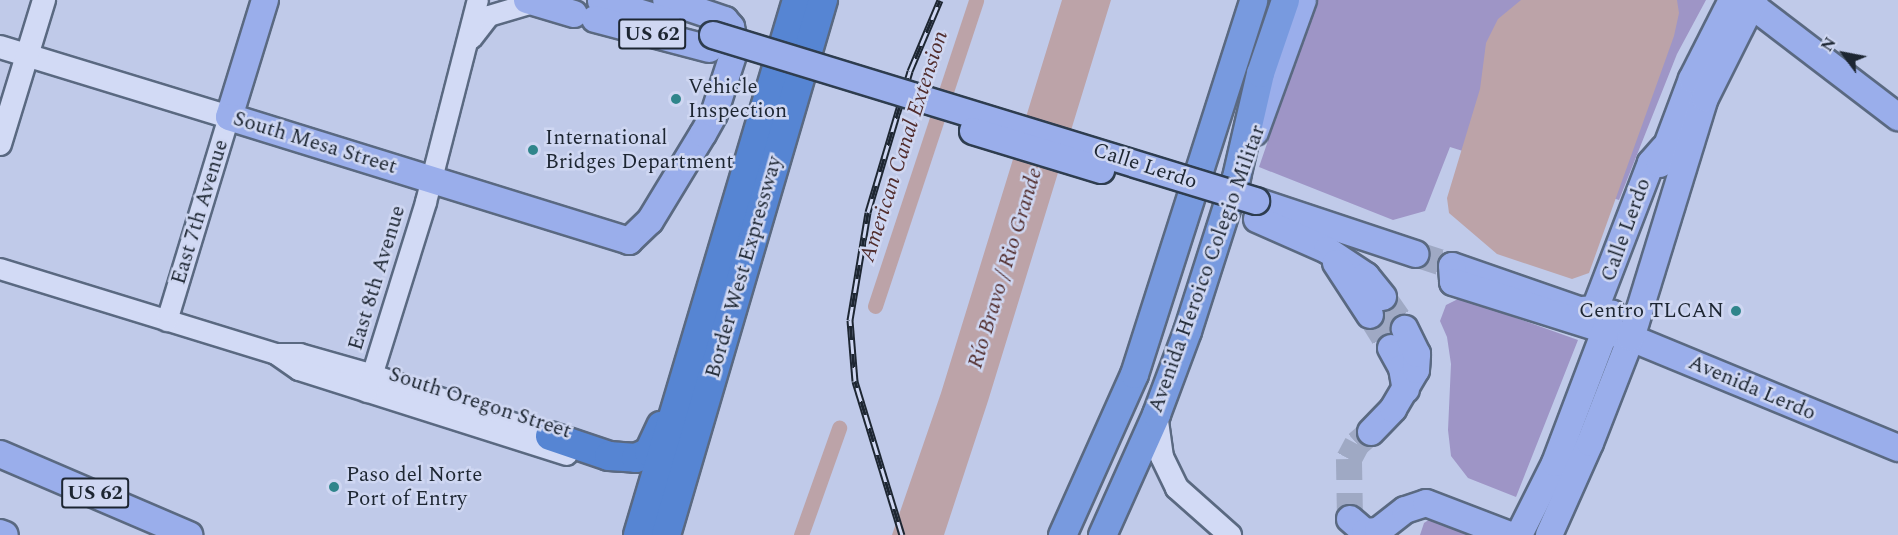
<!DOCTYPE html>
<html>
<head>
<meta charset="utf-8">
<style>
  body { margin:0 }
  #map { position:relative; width:1898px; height:535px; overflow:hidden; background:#c0cae9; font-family:Spectral,serif }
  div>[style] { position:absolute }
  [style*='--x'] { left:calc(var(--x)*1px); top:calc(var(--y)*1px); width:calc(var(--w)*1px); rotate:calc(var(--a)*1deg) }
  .green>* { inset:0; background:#9e95c6 }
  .water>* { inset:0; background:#bca3a8 }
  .canal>* { height:15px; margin:-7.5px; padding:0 7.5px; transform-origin:7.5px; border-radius:7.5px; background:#bca3a8 }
  .primary-tunnel>* { height:26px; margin-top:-13px; transform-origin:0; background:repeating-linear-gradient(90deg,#9fa9c4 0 26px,transparent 0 39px) }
  .roads { filter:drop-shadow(2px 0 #5a6981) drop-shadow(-2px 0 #5a6981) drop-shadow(0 2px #5a6981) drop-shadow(0 -2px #5a6981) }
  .tertiary>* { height:20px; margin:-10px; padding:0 10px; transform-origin:10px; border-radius:10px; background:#d2daf5 }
  .secondary>* { height:22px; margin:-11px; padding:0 11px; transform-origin:11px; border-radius:11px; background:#d2daf5 }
  .primary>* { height:26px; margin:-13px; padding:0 13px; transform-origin:13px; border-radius:13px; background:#9aaeeb }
  .trunk>* { height:27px; margin:-13.5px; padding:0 13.5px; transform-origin:13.5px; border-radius:13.5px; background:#789adf }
  .motorway>* { height:28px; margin:-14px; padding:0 14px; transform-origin:14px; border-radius:14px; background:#5685d3 }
  .rail>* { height:7px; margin-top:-3.5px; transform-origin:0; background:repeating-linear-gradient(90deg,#cfd7f2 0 14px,#1d2632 0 28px); box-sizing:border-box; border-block:2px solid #1d2632 }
  .bridges { filter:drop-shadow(2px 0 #2e3d4f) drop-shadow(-2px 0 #2e3d4f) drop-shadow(0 2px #2e3d4f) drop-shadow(0 -2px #2e3d4f) }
  .primary-bridge>* { height:26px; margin:-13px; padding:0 13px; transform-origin:13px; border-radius:13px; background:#9aaeeb }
  .dots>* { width:16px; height:16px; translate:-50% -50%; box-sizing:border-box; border:3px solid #cfd7f2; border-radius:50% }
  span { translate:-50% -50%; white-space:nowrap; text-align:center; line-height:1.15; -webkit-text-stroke:5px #cfd7f2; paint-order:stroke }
  .shield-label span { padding:2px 4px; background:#cfd7f2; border:2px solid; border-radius:4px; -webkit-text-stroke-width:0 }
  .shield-label { font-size:20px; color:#1d2632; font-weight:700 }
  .poi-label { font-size:21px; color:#1d2632 }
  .left { translate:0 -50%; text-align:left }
  .right { translate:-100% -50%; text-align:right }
  .street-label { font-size:21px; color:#1d2632 }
  .water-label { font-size:22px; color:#512d2d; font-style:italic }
  .north { position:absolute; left:1814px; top:24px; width:60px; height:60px; -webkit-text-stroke:4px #cfd7f2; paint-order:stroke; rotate:302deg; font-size:16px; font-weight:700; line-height:24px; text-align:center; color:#1d2632 }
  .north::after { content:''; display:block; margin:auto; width:21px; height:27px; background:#1d2632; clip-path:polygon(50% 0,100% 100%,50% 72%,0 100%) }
</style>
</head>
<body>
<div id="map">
  <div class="green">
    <i style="clip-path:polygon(1316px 0,1706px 0,1677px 54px,1619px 200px,1450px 147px,1425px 211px,1393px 220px,1259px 167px)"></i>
    <i style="clip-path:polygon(1460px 298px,1578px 340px,1516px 497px,1468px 478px,1451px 456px,1448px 430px,1451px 364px,1447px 337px,1440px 321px,1446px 305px)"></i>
    <i style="clip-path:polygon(1433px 517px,1475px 535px,1420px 535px,1424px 523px)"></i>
  </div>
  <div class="water">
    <i style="clip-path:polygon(1062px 0,1111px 0,988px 401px,944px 535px,892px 535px,941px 393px)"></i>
    <i style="clip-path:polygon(1521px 0,1677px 0,1679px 13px,1674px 36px,1589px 273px,1572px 279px,1497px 254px,1449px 213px,1447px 198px,1480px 89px,1486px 43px,1498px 19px)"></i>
  </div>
  <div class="canal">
    <i style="--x:875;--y:306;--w:322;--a:-71.7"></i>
    <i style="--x:801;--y:535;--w:114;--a:-70.4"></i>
  </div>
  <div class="primary-tunnel">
    <i style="--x:1415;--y:254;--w:39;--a:18"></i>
    <i style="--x:1383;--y:297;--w:39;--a:55"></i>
    <i style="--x:1370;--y:315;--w:39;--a:58"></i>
    <i style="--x:1350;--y:519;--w:60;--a:-91"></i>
    <i style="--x:1349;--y:459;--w:17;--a:-62"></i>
    <i style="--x:1357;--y:444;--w:18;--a:-41"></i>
  </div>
  <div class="roads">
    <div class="tertiary">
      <i style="--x:472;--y:38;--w:28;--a:-52"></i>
      <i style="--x:489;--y:16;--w:46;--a:-16.5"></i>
      <i style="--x:0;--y:269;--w:289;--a:17.1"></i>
      <i style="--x:276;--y:354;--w:24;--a:0"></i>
      <i style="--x:300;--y:354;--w:76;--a:16"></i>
      <i style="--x:373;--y:375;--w:187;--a:19"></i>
      <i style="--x:167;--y:321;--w:213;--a:-73.1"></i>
      <i style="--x:276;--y:354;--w:28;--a:35"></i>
      <i style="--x:299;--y:370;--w:281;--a:17.6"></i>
      <i style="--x:367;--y:392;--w:199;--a:-72.7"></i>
      <i style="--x:426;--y:202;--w:209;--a:-75.6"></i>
    </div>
    <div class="secondary">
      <i style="--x:0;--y:47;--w:239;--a:17"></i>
      <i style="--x:0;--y:144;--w:151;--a:-73"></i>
      <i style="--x:1156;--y:414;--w:43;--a:82.1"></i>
      <i style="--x:1162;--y:457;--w:34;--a:64"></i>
      <i style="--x:1177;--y:488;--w:71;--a:41.6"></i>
    </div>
    <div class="primary">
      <i style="--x:265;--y:0;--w:122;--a:107.1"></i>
      <i style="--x:229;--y:117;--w:419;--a:17.2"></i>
      <i style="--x:629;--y:241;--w:29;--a:-44"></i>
      <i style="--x:650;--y:221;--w:102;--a:-58.7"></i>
      <i style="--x:703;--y:134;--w:23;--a:-61"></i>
      <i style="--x:714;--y:114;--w:68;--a:-72.1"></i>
      <i style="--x:735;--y:49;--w:22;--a:-100"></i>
      <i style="--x:731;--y:27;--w:9;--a:-131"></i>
      <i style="--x:725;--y:20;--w:62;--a:-161.3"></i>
      <i style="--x:527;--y:0;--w:49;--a:16.6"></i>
      <i style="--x:1745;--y:0;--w:193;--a:37.4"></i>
      <i style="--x:601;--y:1;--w:69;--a:16.9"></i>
      <i style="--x:595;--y:19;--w:118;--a:14.7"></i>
      <i style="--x:1255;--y:132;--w:140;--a:-70"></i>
      <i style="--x:1664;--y:148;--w:20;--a:131"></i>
      <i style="--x:1651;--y:163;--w:156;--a:111"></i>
      <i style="--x:1595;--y:309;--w:16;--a:176"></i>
      <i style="--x:1579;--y:310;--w:134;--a:-160.9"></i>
      <i style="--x:1452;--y:266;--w:16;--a:86"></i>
      <i style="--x:1453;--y:282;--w:187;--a:17.5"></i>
      <i style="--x:1631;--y:338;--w:289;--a:22.4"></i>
      <i style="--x:1660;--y:164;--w:91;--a:-69.4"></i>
      <i style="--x:1692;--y:79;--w:89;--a:-63.1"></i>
      <i style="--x:1256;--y:201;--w:168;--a:18.4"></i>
      <i style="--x:1257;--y:219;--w:77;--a:23.9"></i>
      <i style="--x:1327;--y:250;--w:47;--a:33.7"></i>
      <i style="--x:1366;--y:276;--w:27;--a:51"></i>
      <i style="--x:1336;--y:263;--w:62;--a:56.8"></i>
      <i style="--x:1391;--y:348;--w:23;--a:61"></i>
      <i style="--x:1402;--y:368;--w:22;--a:80"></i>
      <i style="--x:1371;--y:432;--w:32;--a:-46"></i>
      <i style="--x:1393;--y:409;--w:45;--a:-59.5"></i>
      <i style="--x:1416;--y:370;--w:16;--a:-86"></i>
      <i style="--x:1417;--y:354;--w:28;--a:-116"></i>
      <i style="--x:0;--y:454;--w:206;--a:23.2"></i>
      <i style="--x:1350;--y:519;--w:20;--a:41"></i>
      <i style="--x:1365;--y:532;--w:13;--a:-4"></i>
      <i style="--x:1378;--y:531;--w:34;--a:-38"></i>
      <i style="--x:1405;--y:510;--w:22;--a:-18"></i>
      <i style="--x:1426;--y:503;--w:90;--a:20.9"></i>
      <i style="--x:0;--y:533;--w:5;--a:22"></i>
      <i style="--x:1519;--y:535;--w:80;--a:-63.4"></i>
      <i style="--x:1555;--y:463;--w:160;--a:-69.2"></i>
      <i style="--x:1549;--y:535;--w:101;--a:-66"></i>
      <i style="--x:1590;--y:443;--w:113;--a:-68.7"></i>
      <i style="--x:1631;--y:338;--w:251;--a:-72.9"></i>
      <i style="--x:1705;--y:98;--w:110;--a:-63.4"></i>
    </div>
    <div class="trunk">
      <i style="--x:1062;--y:535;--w:176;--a:-65.9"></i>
      <i style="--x:1134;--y:374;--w:392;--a:-72.3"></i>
      <i style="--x:1102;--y:535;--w:133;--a:-65.9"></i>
      <i style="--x:1156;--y:414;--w:89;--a:-69.5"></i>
      <i style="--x:1187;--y:331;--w:162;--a:-72.3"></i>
      <i style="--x:1236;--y:177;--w:107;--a:-77"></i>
      <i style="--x:1260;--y:73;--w:77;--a:-71.1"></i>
    </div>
    <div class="motorway">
      <i style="--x:550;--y:436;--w:62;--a:18.7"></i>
      <i style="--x:609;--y:456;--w:27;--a:4"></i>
      <i style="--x:636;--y:458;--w:14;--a:-25"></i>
      <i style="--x:649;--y:452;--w:29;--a:-65"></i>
      <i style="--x:638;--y:535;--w:558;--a:-73.45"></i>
      <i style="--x:666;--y:535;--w:558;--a:-73.65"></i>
    </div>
  </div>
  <div class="rail">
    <i style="--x:902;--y:535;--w:161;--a:-107"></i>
    <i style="--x:855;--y:381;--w:61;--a:-94.7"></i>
    <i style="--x:850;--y:320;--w:109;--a:-80.5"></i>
    <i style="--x:868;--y:212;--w:147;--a:-73.4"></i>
    <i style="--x:910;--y:71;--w:77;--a:-67.1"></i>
  </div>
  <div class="bridges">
    <div class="primary-bridge">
      <i style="--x:713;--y:35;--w:568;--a:17"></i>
      <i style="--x:973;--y:131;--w:134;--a:16.9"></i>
    </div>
  </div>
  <div class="dots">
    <i style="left:676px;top:99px;background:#2f858b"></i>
    <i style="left:533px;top:150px;background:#2f858b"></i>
    <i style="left:1736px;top:311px;background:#2f858b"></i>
    <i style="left:334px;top:487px;background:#2f858b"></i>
  </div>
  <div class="shield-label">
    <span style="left:652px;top:34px">US 62</span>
    <span style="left:95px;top:493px">US 62</span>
  </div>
  <div class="poi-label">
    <span class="left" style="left:688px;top:99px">Vehicle<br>Inspection</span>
    <span class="left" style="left:545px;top:150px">International<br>Bridges Department</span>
    <span class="right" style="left:1724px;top:311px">Centro TLCAN</span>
    <span class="left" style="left:346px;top:487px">Paso del Norte<br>Port of Entry</span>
  </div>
  <div class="street-label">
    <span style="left:315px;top:143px;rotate:17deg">South Mesa Street</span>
    <span style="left:1145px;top:166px;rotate:18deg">Calle Lerdo</span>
    <span style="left:200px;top:212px;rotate:-73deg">East 7th Avenue</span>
    <span style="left:1626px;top:230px;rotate:-70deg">Calle Lerdo</span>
    <span style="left:744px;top:267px;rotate:-74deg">Border West Expressway</span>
    <span style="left:1207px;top:269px;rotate:-70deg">Avenida Heroico Colegio Militar</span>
    <span style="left:377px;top:278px;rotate:-73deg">East 8th Avenue</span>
    <span style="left:1752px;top:388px;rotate:23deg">Avenida Lerdo</span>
    <span style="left:480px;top:403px;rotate:18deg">South Oregon Street</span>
  </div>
  <div class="water-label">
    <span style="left:904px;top:146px;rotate:-72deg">American Canal Extension</span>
    <span style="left:1005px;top:268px;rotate:-73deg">Río Bravo / Rio Grande</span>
  </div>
  <div class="north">N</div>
</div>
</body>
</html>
